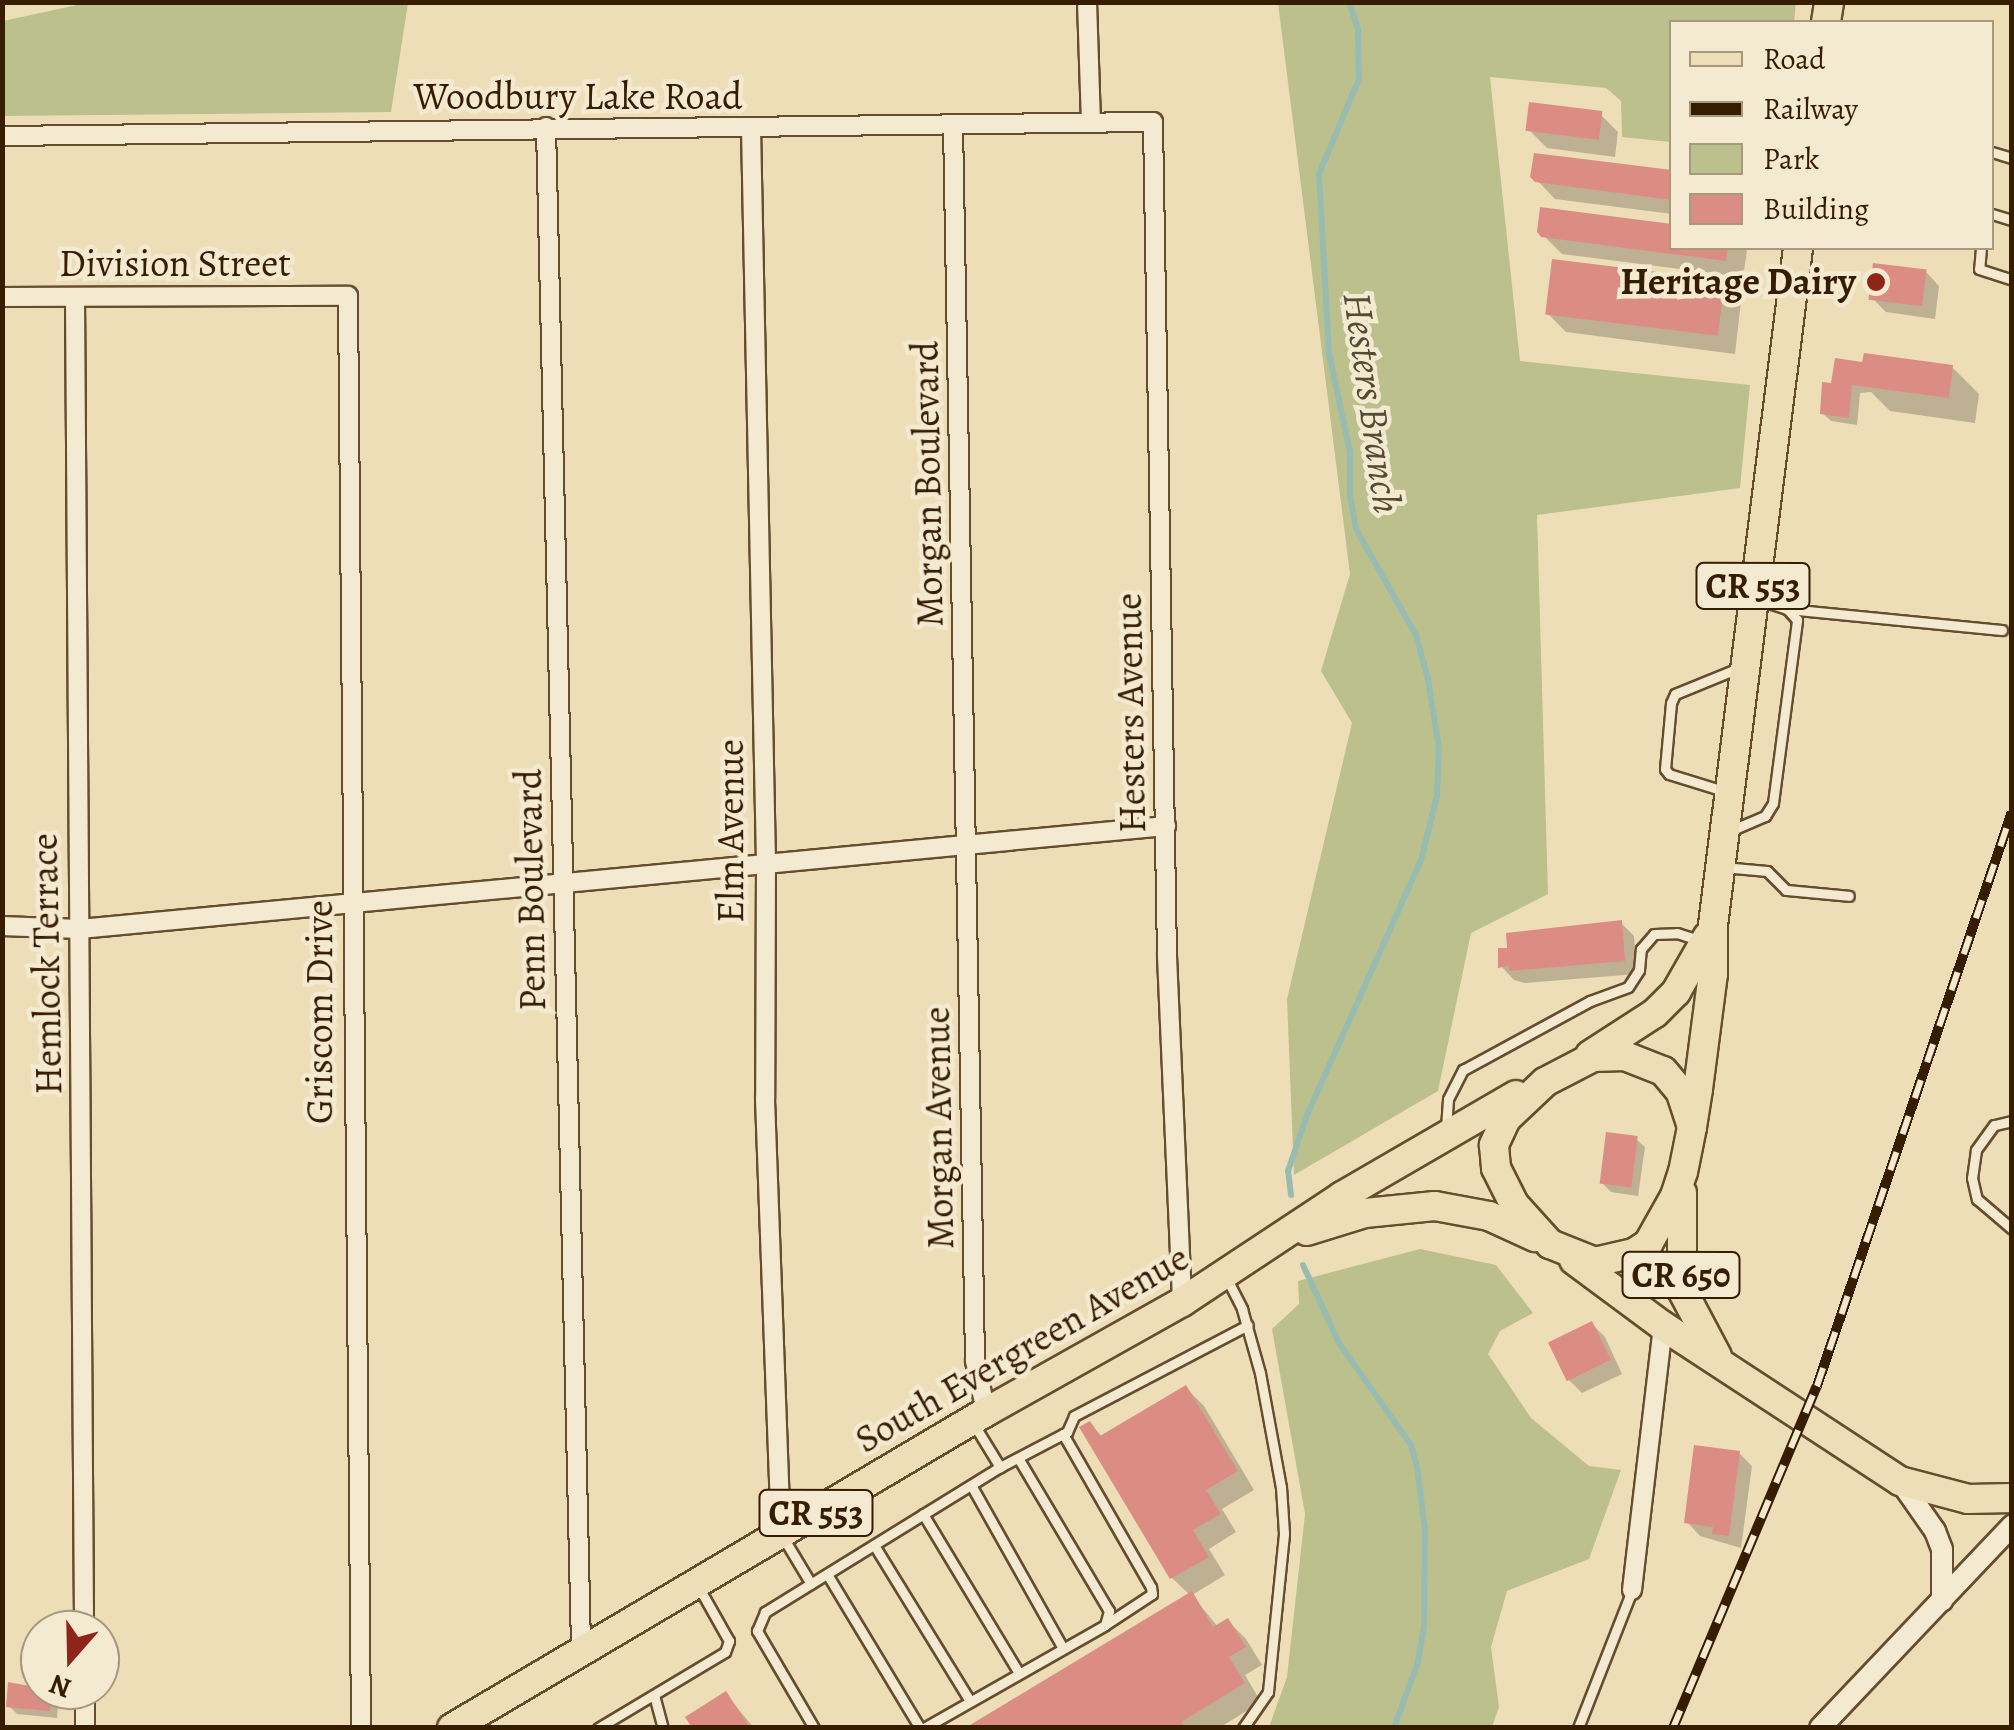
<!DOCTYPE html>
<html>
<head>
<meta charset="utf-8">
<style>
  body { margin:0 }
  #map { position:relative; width:2014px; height:1730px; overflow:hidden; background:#eedeb8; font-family:Alegreya,serif }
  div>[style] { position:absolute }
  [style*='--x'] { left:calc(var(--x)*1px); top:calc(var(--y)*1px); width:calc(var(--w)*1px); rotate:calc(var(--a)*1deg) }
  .green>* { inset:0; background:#bcc08d }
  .shadow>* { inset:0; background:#0003 }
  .stream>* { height:6px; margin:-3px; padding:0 3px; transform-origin:3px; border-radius:3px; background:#99bcb1 }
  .building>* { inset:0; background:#db8d84; transform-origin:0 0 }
  .roads { filter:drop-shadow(2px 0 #654d2e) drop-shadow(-2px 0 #654d2e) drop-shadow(0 2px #654d2e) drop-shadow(0 -2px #654d2e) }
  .service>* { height:9px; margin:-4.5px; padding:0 4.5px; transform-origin:4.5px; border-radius:4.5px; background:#f4ead1 }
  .minor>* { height:18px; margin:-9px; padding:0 9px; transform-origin:9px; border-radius:9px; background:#f4ead1 }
  .tertiary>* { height:20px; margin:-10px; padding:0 10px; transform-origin:10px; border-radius:10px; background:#f4ead1 }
  .primary>* { height:28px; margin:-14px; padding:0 14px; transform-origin:14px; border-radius:14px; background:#eedeb8 }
  .rail>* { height:10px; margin-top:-5px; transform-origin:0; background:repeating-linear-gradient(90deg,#f4ead1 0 19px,#371d00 0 38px); box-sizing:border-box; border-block:2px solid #371d00 }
  .dots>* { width:28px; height:28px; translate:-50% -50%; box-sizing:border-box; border:5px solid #f4ead1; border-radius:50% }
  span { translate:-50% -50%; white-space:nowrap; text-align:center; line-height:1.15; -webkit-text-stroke:9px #f4ead1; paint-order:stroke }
  .shield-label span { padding:2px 8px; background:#f4ead1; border:2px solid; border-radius:8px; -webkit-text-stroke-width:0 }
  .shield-label { font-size:35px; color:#371d00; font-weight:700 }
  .street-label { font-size:38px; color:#371d00 }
  .poi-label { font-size:38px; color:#371d00; font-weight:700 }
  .right { translate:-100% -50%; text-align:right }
  .water-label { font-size:40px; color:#544d35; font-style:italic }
  .frame { position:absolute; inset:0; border:5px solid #371d00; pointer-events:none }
  .legend { position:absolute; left:1669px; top:20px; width:325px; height:230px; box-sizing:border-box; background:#f4ead1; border:2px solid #a8987d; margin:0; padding:12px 18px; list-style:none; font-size:30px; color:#371d00 }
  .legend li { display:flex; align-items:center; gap:20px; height:50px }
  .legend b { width:50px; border:2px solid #a8987d }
  .north { position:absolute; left:20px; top:1610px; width:100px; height:100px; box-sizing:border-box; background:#f4ead1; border:2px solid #a8987d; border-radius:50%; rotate:200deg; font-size:28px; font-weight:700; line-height:40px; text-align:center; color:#371d00 }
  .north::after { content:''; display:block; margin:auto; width:35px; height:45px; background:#8f2418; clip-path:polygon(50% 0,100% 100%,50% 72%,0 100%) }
</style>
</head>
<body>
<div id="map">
  <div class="green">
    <i style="clip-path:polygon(91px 2px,408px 3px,391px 112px,3px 116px,3px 21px)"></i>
    <i style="clip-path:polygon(1278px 3px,1796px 3px,1794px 22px,1672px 22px,1671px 153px,1670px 142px,1622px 137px,1621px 101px,1606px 88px,1490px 77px,1520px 361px,1750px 385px,1740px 488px,1537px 515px,1548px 894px,1471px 933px,1438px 1091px,1294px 1175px,1287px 999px,1352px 723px,1321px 671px,1350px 574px)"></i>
    <i style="clip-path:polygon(1420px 1249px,1496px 1265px,1533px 1313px,1500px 1331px,1488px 1354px,1531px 1418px,1589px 1466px,1621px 1470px,1589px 1559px,1507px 1591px,1491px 1647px,1499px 1707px,1492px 1727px,1269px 1727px,1287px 1677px,1305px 1514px,1272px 1329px,1299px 1304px,1298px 1281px)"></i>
  </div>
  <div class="shadow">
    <i style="clip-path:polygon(1600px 114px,1618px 132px,1615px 157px,1547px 148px,1529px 130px)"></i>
    <i style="clip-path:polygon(1672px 172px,1672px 214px,1555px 199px,1533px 176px)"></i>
    <i style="clip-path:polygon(1543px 235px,1672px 248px,1743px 248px,1747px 251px,1743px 277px,1562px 254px)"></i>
    <i style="clip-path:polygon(1926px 272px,1939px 286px,1935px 319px,1886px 312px,1873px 299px)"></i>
    <i style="clip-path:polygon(1724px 284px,1741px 301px,1735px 354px,1566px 332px,1548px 314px)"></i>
    <i style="clip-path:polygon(1861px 364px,1952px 367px,1979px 394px,1975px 423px,1890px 411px,1871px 392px,1860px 393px,1857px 425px,1831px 421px,1822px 413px,1833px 385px)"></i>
    <i style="clip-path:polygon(1621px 923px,1634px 936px,1637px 974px,1525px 983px,1514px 980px,1501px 966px)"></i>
    <i style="clip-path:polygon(1636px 1139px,1645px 1147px,1638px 1196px,1611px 1192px,1602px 1183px)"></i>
    <i style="clip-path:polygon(1592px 1324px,1605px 1337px,1622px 1374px,1582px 1393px,1569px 1380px)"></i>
    <i style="clip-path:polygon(1186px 1388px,1204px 1406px,1254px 1490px,1222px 1509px,1236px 1532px,1209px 1549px,1225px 1575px,1192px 1595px,1218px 1627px,1228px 1621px,1246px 1639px,1262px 1665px,1245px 1675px,1261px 1702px,1219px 1728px,970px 1728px,1190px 1595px,1172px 1578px,1082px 1428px,1090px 1424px,1103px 1437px)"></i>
    <i style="clip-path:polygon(1739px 1453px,1752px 1466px,1741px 1548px,1700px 1536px,1687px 1522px)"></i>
    <i style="clip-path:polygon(11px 1685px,52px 1690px,59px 1697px,57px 1718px,17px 1714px,9px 1706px)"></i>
    <i style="clip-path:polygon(726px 1694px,754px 1728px,695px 1728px)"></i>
  </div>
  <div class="stream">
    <i style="--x:1291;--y:1195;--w:24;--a:-97"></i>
    <i style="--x:1288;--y:1171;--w:59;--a:-71.3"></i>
    <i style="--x:1307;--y:1115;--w:279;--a:-65.9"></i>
    <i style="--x:1421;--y:860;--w:66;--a:-76"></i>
    <i style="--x:1437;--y:796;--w:47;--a:-87.6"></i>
    <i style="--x:1439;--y:749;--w:71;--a:-98.9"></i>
    <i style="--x:1428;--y:679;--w:46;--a:-105.3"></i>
    <i style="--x:1416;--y:635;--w:122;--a:-119.5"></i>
    <i style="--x:1356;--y:529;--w:34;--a:-100"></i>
    <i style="--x:1350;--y:496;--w:44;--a:-90"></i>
    <i style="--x:1350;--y:452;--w:101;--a:-102"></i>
    <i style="--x:1329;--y:353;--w:179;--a:-93.2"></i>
    <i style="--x:1319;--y:174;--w:103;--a:-67.2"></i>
    <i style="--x:1359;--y:79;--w:50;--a:-91.1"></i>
    <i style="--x:1358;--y:29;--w:28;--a:-108"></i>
    <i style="--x:1303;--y:1265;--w:86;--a:65.2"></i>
    <i style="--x:1339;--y:1343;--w:125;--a:54.8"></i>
    <i style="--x:1411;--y:1445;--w:23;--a:75"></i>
    <i style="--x:1417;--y:1467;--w:64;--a:82.8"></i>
    <i style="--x:1425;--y:1530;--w:97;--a:90.6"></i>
    <i style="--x:1424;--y:1627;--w:36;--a:100"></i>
    <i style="--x:1418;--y:1662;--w:70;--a:110"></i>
  </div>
  <div class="building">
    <i style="left:1529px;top:102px;width:74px;height:29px;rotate:7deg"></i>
    <i style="clip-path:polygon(1534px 153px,1672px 170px,1672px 200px,1535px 182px,1530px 177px)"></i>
    <i style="clip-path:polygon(1540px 207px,1672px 224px,1672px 248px,1728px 248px,1726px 261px,1541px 237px,1537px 232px)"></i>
    <i style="left:1552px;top:259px;width:174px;height:56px;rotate:7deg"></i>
    <i style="left:1873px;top:263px;width:54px;height:37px;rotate:7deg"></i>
    <i style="clip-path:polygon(1864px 353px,1953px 365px,1949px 398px,1852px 385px,1849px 418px,1820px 414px,1822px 382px,1831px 383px,1835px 358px,1862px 362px)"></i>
    <i style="clip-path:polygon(1622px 920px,1625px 961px,1510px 971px,1508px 966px,1498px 968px,1498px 948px,1507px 948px,1506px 933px)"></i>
    <i style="left:1606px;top:1132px;width:32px;height:52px;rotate:7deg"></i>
    <i style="left:1592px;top:1321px;width:43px;height:49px;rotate:64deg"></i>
    <i style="clip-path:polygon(1186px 1385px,1238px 1471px,1206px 1490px,1221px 1514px,1193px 1530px,1209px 1557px,1170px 1579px,1079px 1427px,1090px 1421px,1100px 1436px)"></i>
    <i style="clip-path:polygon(1694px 1445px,1740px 1451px,1729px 1536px,1712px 1534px,1713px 1527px,1684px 1523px)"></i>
    <i style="clip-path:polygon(1192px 1591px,1213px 1627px,1228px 1618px,1246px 1647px,1229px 1657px,1245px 1683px,1181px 1722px,1185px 1728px,965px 1728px)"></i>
    <i style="clip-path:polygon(8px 1682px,52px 1690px,50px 1711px,6px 1707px)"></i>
    <i style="clip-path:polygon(726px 1691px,750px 1728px,692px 1728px,685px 1717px)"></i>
  </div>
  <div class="roads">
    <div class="service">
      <i style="--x:1992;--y:152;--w:21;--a:17"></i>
      <i style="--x:1992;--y:214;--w:21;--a:17"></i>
      <i style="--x:1981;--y:248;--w:21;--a:95"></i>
      <i style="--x:1979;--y:269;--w:35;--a:18"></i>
      <i style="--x:1787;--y:609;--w:216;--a:5.6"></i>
      <i style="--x:1727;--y:792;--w:61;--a:-162.8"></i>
      <i style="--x:1669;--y:774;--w:6;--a:-129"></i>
      <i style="--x:1665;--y:769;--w:66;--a:-84.8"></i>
      <i style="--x:1671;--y:703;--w:10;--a:-66"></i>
      <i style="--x:1675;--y:694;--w:71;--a:-22.2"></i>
      <i style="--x:1732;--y:830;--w:36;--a:-23"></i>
      <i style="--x:1765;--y:816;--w:15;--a:-58"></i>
      <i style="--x:1773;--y:803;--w:185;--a:-82.5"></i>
      <i style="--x:1797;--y:620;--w:15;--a:-132"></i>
      <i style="--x:1787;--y:609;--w:29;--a:-162"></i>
      <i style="--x:1723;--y:867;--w:44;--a:5.2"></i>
      <i style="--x:1767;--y:871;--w:27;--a:45"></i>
      <i style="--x:1786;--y:890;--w:63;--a:5.4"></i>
      <i style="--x:2012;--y:1121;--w:18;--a:167"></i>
      <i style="--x:1994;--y:1125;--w:31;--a:126"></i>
      <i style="--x:1976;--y:1150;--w:28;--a:98"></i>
      <i style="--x:1972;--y:1178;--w:22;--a:77"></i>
      <i style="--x:1977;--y:1199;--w:46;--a:40.6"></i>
      <i style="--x:1446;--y:1128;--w:29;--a:-86"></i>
      <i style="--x:1448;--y:1099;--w:33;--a:-63"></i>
      <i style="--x:1463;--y:1070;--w:145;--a:-28.5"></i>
      <i style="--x:1590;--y:1001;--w:40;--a:-20.2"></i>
      <i style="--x:1628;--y:987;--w:20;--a:-57"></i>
      <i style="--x:1639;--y:970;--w:21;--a:-85"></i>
      <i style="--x:1641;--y:949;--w:20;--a:-49"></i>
      <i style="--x:1654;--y:934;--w:23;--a:-2"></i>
      <i style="--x:1677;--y:933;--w:23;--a:18"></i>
      <i style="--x:1226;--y:1277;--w:36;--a:63"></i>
      <i style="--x:1242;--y:1309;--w:66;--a:74.3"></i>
      <i style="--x:1260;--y:1373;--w:116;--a:79.6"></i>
      <i style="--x:1281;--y:1487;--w:47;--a:86.3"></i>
      <i style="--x:1284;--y:1534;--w:159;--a:95.8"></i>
      <i style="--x:1268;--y:1692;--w:44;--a:124.8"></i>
      <i style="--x:973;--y:1423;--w:52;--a:58.5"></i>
      <i style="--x:1063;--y:1434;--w:177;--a:60.1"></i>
      <i style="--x:1151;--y:1587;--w:7;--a:82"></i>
      <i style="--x:1152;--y:1594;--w:56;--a:146.6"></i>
      <i style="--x:971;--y:1485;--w:187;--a:60.6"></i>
      <i style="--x:923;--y:1514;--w:186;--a:58.9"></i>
      <i style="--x:784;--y:1539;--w:52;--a:59"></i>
      <i style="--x:874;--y:1545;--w:183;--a:58.4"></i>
      <i style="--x:827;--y:1574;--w:180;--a:58.9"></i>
      <i style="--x:654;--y:1695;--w:34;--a:75"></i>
      <i style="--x:598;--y:1728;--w:148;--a:-30.9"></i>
      <i style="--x:725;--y:1652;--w:12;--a:-70"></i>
      <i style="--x:729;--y:1641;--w:63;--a:-119.4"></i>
      <i style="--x:814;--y:1728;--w:113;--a:-120.4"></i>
      <i style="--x:757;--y:1631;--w:21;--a:-67"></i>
      <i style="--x:765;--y:1612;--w:276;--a:-31.7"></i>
      <i style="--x:1000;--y:1467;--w:76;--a:-27.6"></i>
      <i style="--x:1067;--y:1432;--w:17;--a:-66"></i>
      <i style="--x:1074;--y:1416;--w:196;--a:-27.6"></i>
      <i style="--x:924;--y:1728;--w:208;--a:-29.6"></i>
      <i style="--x:1105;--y:1625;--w:15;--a:-74"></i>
      <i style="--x:1109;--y:1611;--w:178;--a:-120.7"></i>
      <i style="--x:1578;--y:1728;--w:148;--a:-68.6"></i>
    </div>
    <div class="minor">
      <i style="--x:1087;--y:2;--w:118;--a:88.1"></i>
      <i style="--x:953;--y:124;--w:1237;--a:88.98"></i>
      <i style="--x:975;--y:1361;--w:52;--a:77.8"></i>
      <i style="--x:546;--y:127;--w:1524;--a:88.68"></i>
      <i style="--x:751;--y:128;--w:736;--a:88.83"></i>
      <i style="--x:766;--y:864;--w:235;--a:90.2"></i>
      <i style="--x:765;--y:1099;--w:435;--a:87.9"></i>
      <i style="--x:2;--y:136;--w:1151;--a:-0.7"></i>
      <i style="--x:1153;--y:122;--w:834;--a:89.04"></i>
      <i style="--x:1167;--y:956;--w:346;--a:87.5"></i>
      <i style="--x:2;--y:297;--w:346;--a:-0.2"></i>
      <i style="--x:348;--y:296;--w:1432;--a:89.48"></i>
      <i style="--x:75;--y:297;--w:1333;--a:89.61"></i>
      <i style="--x:2;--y:926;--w:78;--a:2.2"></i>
      <i style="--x:80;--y:929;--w:1091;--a:-5.42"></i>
      <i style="--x:1632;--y:1590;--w:266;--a:-83.3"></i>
      <i style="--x:85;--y:1690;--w:38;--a:90"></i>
    </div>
    <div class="tertiary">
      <i style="--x:1900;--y:1481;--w:61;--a:55"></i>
      <i style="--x:1935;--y:1531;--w:19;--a:69"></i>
      <i style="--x:1942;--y:1549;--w:52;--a:90"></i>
      <i style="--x:1820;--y:1728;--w:279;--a:-46.5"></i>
    </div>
    <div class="primary">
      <i style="--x:1826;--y:22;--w:20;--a:-81"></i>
      <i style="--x:1590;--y:1055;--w:77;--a:-32.9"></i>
      <i style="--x:1655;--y:1013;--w:30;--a:-45"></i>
      <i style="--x:1676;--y:992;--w:64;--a:-60.3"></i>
      <i style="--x:1692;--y:1127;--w:38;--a:-108"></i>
      <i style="--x:1680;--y:1091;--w:26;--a:-130"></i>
      <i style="--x:1663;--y:1071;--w:41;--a:-158.5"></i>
      <i style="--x:1625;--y:1056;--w:32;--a:178"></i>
      <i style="--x:1593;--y:1057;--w:54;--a:152.5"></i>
      <i style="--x:1545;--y:1082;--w:54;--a:136.5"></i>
      <i style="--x:1506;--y:1119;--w:29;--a:115"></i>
      <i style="--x:1494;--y:1145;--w:23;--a:85"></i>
      <i style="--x:1496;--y:1168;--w:40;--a:63.4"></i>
      <i style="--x:1514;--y:1204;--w:54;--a:48"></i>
      <i style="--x:1550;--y:1244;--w:48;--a:21.8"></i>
      <i style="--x:1595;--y:1262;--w:40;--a:-13"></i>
      <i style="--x:1634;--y:1253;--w:17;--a:-33"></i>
      <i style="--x:1648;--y:1244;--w:55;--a:-60.6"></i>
      <i style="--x:1675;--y:1196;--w:25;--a:-72"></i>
      <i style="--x:1683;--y:1172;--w:46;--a:-78.7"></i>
      <i style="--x:1692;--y:1127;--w:38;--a:-81"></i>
      <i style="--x:1698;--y:1089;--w:116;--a:-82.6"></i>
      <i style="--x:1713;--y:974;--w:49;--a:-90"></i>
      <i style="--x:1713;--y:925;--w:682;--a:-82.84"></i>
      <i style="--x:1682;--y:1193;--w:97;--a:90"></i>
      <i style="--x:1682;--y:1290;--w:75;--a:62.1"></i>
      <i style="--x:1307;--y:1231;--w:61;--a:-17.2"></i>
      <i style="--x:1365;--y:1213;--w:70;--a:-5.7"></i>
      <i style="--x:1435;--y:1206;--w:55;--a:10.5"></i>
      <i style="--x:1489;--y:1216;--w:51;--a:24.5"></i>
      <i style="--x:1574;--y:1260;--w:111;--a:36.6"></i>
      <i style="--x:1663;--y:1326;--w:283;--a:33.2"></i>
      <i style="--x:1900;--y:1481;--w:70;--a:14.8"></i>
      <i style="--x:1968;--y:1499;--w:44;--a:-1.3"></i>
      <i style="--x:452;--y:1728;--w:620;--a:-30.62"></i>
      <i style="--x:986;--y:1412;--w:225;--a:-29.3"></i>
      <i style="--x:1182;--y:1302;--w:192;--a:-33.5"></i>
      <i style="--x:1342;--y:1196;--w:201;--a:-30.1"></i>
    </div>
  </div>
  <div class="rail">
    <i style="--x:1673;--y:1728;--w:371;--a:-67.2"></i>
    <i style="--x:1817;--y:1386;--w:606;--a:-71.24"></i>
  </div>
  <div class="dots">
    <i style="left:1876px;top:282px;background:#8f2418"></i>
  </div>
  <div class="shield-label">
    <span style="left:1753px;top:586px">CR 553</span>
    <span style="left:1681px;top:1275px">CR 650</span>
    <span style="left:816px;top:1513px">CR 553</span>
  </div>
  <div class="street-label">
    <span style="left:578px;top:97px">Woodbury Lake Road</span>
    <span style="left:175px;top:264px">Division Street</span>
    <span style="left:928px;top:484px;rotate:-91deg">Morgan Boulevard</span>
    <span style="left:1131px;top:713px;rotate:-91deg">Hesters Avenue</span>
    <span style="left:731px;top:831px;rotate:-90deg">Elm Avenue</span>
    <span style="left:531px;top:890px;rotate:-91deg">Penn Boulevard</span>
    <span style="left:47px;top:964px;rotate:-91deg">Hemlock Terrace</span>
    <span style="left:320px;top:1012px;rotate:-90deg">Griscom Drive</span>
    <span style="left:939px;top:1128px;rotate:-91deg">Morgan Avenue</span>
    <span style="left:1022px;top:1349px;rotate:-30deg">South Evergreen Avenue</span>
  </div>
  <div class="poi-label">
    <span class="right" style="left:1856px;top:282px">Heritage Dairy</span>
  </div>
  <div class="water-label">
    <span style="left:1372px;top:403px;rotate:82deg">Hesters Branch</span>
  </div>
  <div class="frame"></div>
  <ul class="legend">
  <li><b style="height:12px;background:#eedeb8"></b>Road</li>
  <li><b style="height:12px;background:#371d00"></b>Railway</li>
  <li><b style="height:28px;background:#bcc08d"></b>Park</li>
  <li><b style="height:28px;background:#db8d84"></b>Building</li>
  </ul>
  <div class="north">N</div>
</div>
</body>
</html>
